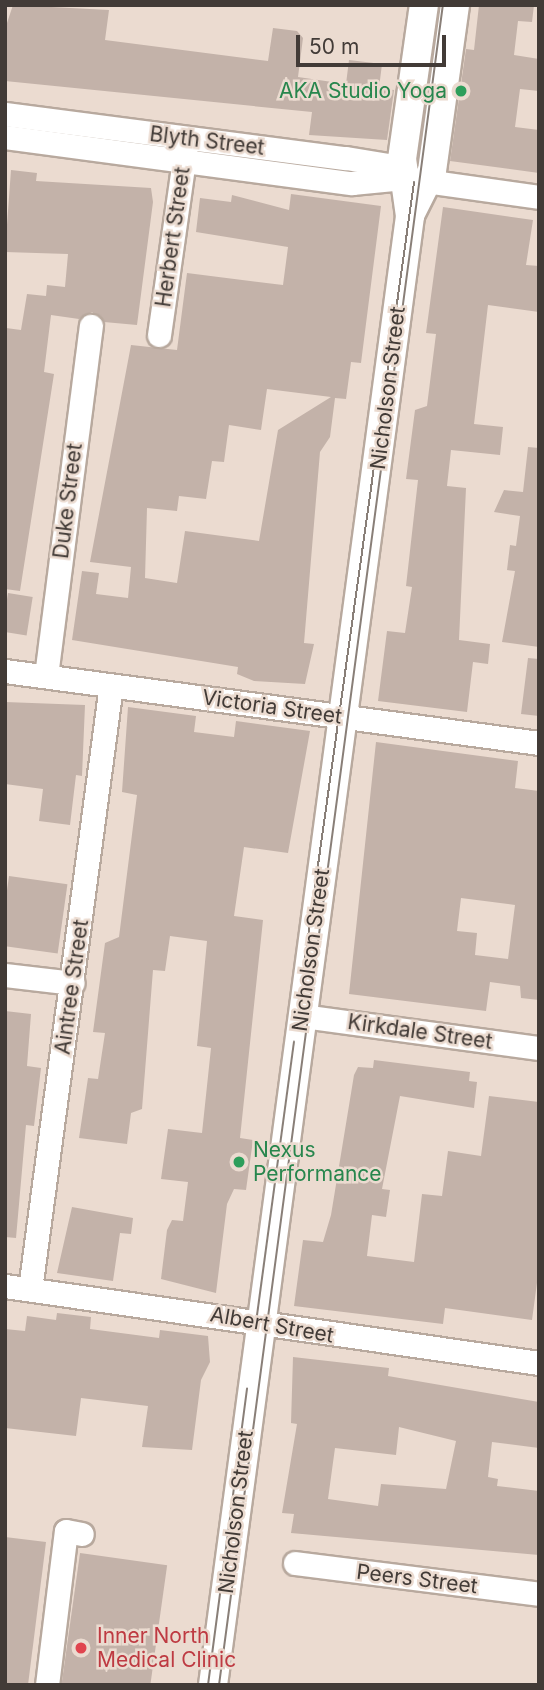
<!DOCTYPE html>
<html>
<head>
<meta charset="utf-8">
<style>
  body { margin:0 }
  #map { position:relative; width:544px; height:1690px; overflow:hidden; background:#ebdbd0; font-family:Inter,sans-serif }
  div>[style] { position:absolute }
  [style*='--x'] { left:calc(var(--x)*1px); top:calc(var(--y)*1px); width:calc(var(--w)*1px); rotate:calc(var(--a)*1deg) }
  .building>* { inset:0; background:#c3b2a9; transform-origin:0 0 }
  .roads { filter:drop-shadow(2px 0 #b8a99e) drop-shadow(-2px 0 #b8a99e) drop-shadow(0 2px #b8a99e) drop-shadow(0 -2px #b8a99e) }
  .minor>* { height:23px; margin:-11.5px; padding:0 11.5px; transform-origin:11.5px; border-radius:11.5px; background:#fff }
  .major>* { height:28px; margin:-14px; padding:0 14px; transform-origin:14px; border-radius:14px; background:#fff }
  .tram>* { height:2px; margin:-1px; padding:0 1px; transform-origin:1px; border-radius:1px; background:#897f78 }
  .dots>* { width:19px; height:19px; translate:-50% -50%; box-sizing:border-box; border:4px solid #ebdbd0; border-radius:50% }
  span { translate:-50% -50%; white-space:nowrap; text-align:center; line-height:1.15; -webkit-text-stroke:5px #ebdbd0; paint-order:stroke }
  .leisure-label { font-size:21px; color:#27864d }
  .right { translate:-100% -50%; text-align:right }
  .left { translate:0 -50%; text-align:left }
  .street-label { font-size:21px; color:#423b37 }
  .health-label { font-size:21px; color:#be3a42 }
  .frame { position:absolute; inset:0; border:7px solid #423b37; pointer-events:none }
  .scale { position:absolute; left:296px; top:35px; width:150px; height:32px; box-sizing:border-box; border:4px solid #423b37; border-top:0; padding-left:9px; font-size:21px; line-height:24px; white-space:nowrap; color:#423b37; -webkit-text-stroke:5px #ebdbd0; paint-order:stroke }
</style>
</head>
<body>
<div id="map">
  <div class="building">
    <i style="clip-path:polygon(13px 5px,109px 10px,105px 40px,268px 61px,273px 28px,297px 31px,303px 38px,298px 77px,346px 84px,349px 60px,382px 64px,379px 88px,394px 90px,387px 140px,309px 135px,312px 112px,5px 81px,5px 29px)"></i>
    <i style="clip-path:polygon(479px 5px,534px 5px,532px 22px,518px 21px,514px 55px,539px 59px,539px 91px,520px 89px,515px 127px,539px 130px,539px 173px,450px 161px,466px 49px,474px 50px)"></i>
    <i style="clip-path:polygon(11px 170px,37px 173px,36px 181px,151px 188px,153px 202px,137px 325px,104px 322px,92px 312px,79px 319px,51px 315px,44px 372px,54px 374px,20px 591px,5px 589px,6px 328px,21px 330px,27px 294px,46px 296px,47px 285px,65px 287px,68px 254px,5px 252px)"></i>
    <i style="clip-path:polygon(evenodd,291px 194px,381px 206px,361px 363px,351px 362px,346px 399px,335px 398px,330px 437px,320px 452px,304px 643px,314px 644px,305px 684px,254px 681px,237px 674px,238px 667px,72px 640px,82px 571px,99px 573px,96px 594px,128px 598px,131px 567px,90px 562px,131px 345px,177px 350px,187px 273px,283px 285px,288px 247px,196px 232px,200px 198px,231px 202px,232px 195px,289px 210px,291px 194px,267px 389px,331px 397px,278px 430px,259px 541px,185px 531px,177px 583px,145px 578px,147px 508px,177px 511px,179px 496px,206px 499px,212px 461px,224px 462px,229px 425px,261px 430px,267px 389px)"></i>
    <i style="clip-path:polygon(443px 207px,533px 220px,526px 265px,539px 266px,539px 312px,488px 305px,474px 424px,503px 427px,500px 455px,451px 450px,447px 486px,466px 488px,459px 640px,490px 644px,488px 664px,473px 662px,467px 712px,378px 701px,387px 631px,405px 633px,412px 587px,406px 586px,418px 480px,406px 479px,415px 410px,427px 406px,436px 334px,426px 333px)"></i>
    <i style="clip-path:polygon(528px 447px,539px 448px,539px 647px,502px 642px,515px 571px,507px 570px,510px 545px,516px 546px,520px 516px,494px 512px,504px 490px,523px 492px)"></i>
    <i style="left:8px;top:593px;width:25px;height:39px;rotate:9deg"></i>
    <i style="clip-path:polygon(528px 658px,539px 659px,539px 716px,521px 714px)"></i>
    <i style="clip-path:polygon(5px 702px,85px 705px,82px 776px,76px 775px,70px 825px,39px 821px,43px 789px,5px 784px)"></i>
    <i style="clip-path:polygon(128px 707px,196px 716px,194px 732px,234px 737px,236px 721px,310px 731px,288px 853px,244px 847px,234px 916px,263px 920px,240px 1138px,253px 1140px,246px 1190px,234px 1189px,227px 1204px,216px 1293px,161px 1279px,167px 1230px,172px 1220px,183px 1221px,188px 1182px,161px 1179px,168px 1129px,202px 1133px,211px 1048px,197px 1046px,207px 941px,170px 936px,165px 971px,153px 970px,142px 1109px,131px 1113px,127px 1144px,79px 1138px,88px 1078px,98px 1079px,105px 1033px,93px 1032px,105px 943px,119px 937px,137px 795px,122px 792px)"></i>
    <i style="clip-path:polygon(evenodd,376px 742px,518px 761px,515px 788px,539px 791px,539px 1000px,521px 998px,520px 986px,490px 982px,486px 1011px,349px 994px,376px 742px,461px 898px,515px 905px,508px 959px,475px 955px,477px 933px,457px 931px,461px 898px)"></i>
    <i style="left:9px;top:876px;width:59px;height:70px;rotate:8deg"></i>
    <i style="clip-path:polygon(5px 1011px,31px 1014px,27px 1066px,41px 1068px,34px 1126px,26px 1125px,16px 1238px,5px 1237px)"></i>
    <i style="clip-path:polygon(374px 1060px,470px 1072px,469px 1081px,477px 1082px,474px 1108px,400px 1096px,382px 1189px,390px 1190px,386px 1217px,372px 1215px,367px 1256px,414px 1262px,422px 1194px,442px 1196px,448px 1151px,481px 1156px,489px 1096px,539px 1102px,539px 1268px,532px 1320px,445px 1308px,443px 1324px,294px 1306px,303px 1240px,323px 1242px,331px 1215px,354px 1075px,358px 1067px,373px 1068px)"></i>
    <i style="clip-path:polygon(72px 1207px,133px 1218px,131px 1234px,120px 1233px,113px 1281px,57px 1273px)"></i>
    <i style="clip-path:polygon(57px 1313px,91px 1317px,90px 1329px,159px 1338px,160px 1330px,208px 1336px,210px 1362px,201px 1380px,192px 1450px,142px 1447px,148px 1406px,81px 1398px,76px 1436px,5px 1428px,5px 1329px,25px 1331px,27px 1316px,56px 1320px)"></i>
    <i style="clip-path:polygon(evenodd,293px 1357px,389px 1368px,388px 1376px,539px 1402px,539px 1448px,492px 1442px,488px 1477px,498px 1479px,497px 1486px,539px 1491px,539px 1555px,291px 1533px,294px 1514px,282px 1513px,297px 1424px,291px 1423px,293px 1357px,399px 1427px,456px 1441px,446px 1489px,381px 1484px,378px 1506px,328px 1499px,335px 1448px,396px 1455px,399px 1427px)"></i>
    <i style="clip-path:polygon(5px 1537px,46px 1542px,28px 1685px,5px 1685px)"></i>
    <i style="left:80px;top:1553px;width:88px;height:133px;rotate:8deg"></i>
  </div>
  <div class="roads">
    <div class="minor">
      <i style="--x:5;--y:114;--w:344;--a:7.4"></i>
      <i style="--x:346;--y:158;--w:43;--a:9.5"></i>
      <i style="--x:388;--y:165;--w:21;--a:39"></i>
      <i style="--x:5;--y:137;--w:350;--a:7.6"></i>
      <i style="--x:352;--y:183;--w:52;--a:-5.5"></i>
      <i style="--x:404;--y:178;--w:136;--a:8"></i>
      <i style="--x:159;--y:335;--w:192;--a:-81.9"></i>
      <i style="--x:5;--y:671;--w:539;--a:7.68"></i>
      <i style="--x:46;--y:676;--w:353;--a:-82.7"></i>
      <i style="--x:5;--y:975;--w:68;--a:6.7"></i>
      <i style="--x:302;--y:1016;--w:239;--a:7.7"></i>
      <i style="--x:5;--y:1286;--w:540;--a:8.21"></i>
      <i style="--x:30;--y:1289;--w:609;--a:-82.36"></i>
      <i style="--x:295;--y:1563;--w:246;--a:7.2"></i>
      <i style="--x:47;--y:1685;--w:155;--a:-83"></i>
      <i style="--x:66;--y:1531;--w:16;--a:11"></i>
    </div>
    <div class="major">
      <i style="--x:410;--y:215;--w:49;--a:-63.4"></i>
      <i style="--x:432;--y:171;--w:168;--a:-82.1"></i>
      <i style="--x:213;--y:1685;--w:1482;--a:-82.36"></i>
      <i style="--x:410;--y:216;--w:58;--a:-98"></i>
      <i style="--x:402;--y:159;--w:156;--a:-81.9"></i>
    </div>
  </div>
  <div class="tram">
    <i style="--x:303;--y:972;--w:798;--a:-82"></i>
    <i style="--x:255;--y:1330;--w:291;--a:-82.3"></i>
    <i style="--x:208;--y:1685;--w:299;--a:-82.5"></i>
    <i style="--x:219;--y:1685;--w:1695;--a:-82.41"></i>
  </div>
  <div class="dots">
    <i style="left:461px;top:91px;background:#2e9e5b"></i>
    <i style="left:239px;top:1162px;background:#2e9e5b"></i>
    <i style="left:81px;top:1648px;background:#e0444e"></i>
  </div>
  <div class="leisure-label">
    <span class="right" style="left:447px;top:91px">AKA Studio Yoga</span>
    <span class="left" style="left:253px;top:1162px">Nexus<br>Performance</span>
  </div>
  <div class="street-label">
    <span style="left:207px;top:141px;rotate:7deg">Blyth Street</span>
    <span style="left:173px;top:237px;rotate:-82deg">Herbert Street</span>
    <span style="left:388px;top:388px;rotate:-83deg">Nicholson Street</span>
    <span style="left:68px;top:501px;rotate:-83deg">Duke Street</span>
    <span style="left:272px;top:707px;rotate:8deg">Victoria Street</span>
    <span style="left:311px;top:950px;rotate:-82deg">Nicholson Street</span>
    <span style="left:72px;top:987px;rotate:-82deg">Aintree Street</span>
    <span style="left:420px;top:1032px;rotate:8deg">Kirkdale Street</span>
    <span style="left:272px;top:1325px;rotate:10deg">Albert Street</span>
    <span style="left:236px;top:1512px;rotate:-83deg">Nicholson Street</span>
    <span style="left:417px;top:1579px;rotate:7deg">Peers Street</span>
  </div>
  <div class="health-label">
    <span class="left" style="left:97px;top:1648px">Inner North<br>Medical Clinic</span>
  </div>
  <div class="frame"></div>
  <div class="scale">50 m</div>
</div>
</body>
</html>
